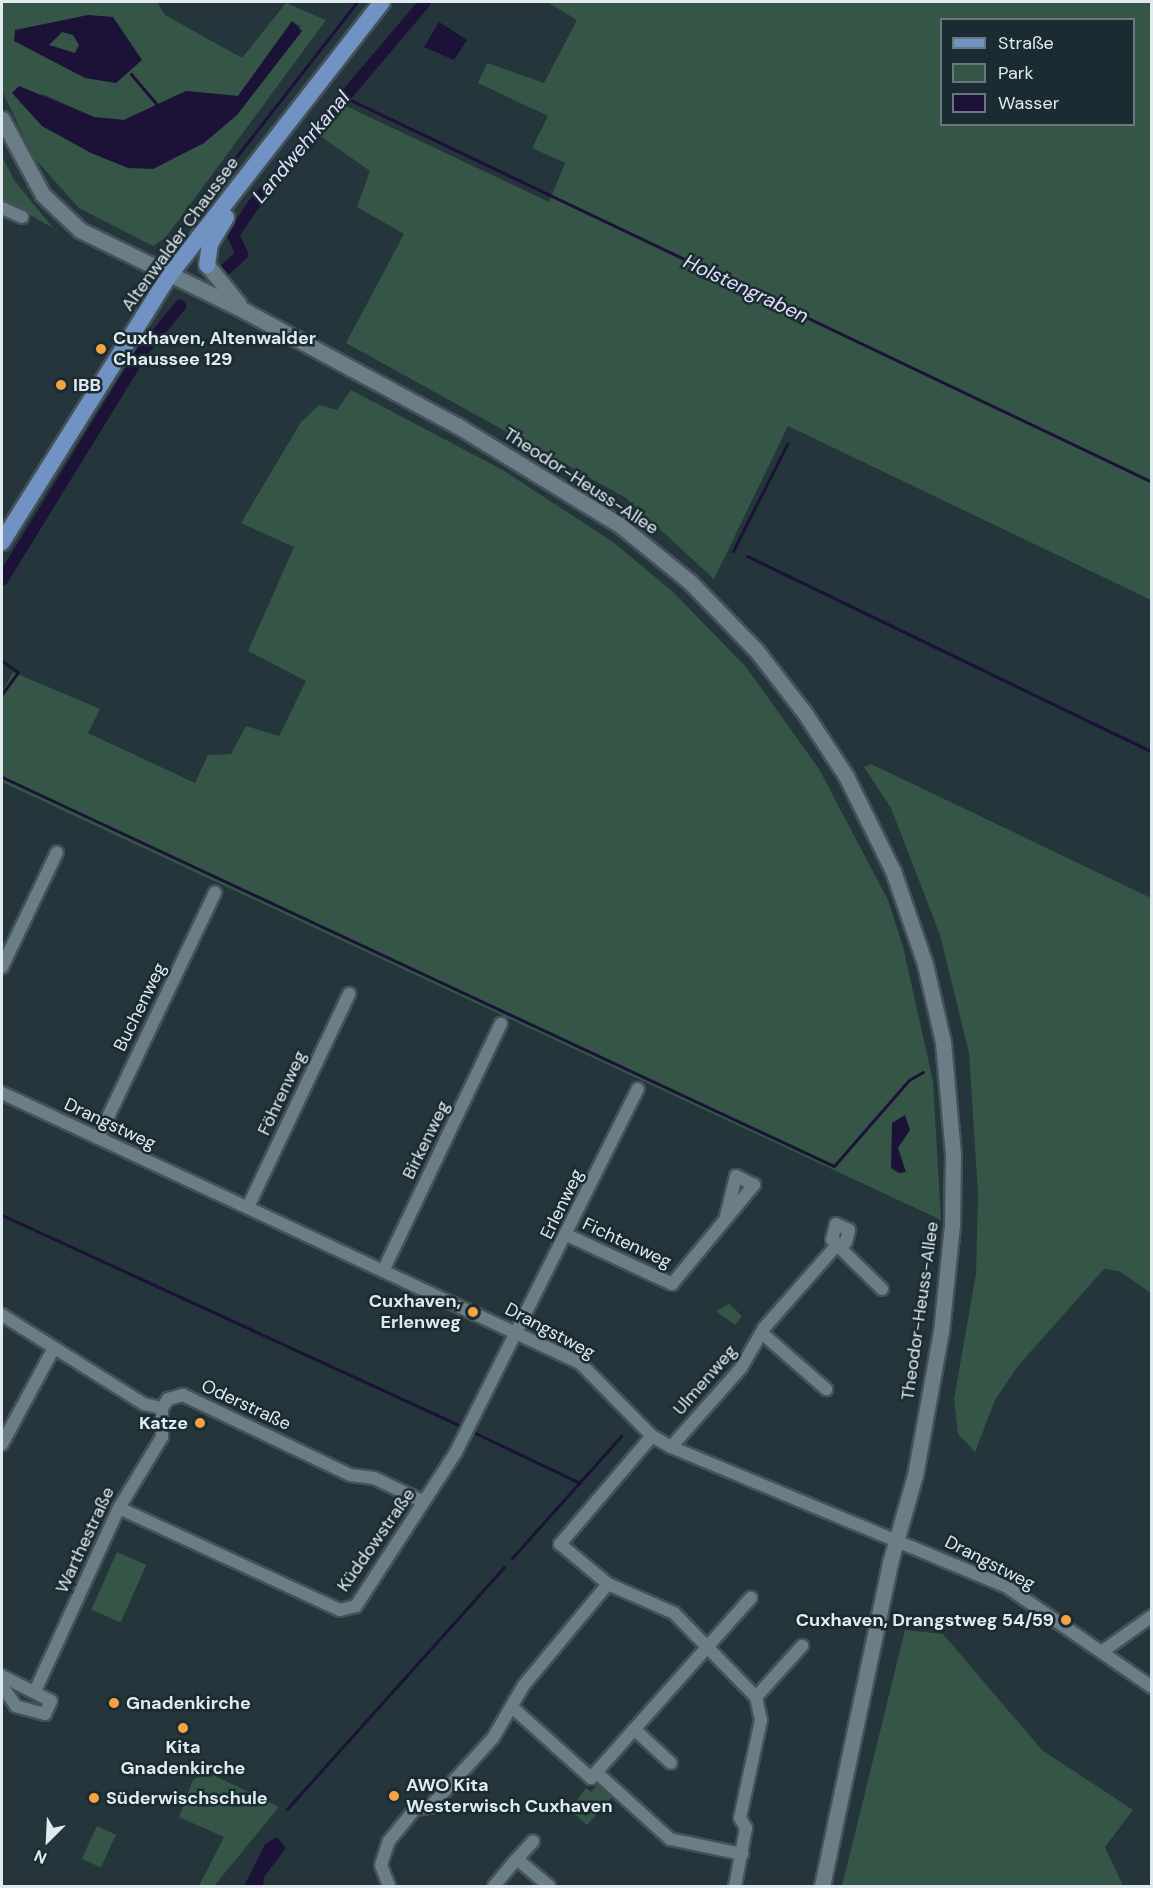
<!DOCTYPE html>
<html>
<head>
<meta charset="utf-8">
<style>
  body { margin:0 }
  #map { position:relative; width:1153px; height:1888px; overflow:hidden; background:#25353c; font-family:"DM Sans",sans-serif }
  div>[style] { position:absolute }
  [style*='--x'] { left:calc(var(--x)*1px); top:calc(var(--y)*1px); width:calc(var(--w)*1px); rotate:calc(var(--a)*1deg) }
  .green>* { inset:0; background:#355546; transform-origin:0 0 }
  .water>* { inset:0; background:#1c1137 }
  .stream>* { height:3px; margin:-1.5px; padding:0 1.5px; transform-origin:1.5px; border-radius:1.5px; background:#1c1137 }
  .canal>* { height:12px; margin:-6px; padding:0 6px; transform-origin:6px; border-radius:6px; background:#1c1137 }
  .roads { filter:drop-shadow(2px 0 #445258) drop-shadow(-2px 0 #445258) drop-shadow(0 2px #445258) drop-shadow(0 -2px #445258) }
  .minor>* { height:12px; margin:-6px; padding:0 6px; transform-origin:6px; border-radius:6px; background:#6b7d86 }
  .tertiary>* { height:15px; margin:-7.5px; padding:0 7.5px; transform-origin:7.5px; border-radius:7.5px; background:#6b7d86 }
  .primary>* { height:16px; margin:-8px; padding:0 8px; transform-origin:8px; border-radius:8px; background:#7093c4 }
  .dots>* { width:16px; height:16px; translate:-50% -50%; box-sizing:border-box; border:3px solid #1b2b32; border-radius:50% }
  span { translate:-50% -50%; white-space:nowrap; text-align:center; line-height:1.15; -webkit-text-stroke:5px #1b2b32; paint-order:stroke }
  .street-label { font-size:18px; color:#e0eaef }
  .poi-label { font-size:18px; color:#e0eaef; font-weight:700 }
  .left { translate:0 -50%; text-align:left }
  .right { translate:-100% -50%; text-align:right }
  .water-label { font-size:20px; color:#e1ddfa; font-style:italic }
  .frame { position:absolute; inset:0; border:3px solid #e0eaef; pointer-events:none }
  .legend { position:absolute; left:940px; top:18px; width:195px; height:108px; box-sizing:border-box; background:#1b2b32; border:2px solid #6a777e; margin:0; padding:8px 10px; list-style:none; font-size:18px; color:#e0eaef }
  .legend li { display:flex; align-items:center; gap:12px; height:30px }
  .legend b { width:30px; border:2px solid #6a777e }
  .north { position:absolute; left:18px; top:1810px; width:60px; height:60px; -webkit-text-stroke:4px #1b2b32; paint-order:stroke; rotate:204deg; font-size:16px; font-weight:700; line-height:24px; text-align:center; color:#e0eaef }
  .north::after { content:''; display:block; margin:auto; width:21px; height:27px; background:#e0eaef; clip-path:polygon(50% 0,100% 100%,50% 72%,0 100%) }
</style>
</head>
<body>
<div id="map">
  <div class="green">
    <i style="clip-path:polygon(evenodd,2px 2px,157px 2px,165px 15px,242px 58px,286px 3px,326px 20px,166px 237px,153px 246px,79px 208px,34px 158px,2px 91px,2px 2px,292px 22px,301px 26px,204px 143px,19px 103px,43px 94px,94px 117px,124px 120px,186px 91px,238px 96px,292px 22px)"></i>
    <i style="clip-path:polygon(evenodd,547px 2px,1151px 2px,1151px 600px,788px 426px,714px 579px,626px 498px,346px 343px,404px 234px,357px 207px,370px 171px,316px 133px,338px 106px,346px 106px,549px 202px,565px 163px,532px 148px,548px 116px,478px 83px,487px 63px,544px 83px,577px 20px,547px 2px,942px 20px,1134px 20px,1134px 124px,942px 124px,942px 20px)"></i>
    <i style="clip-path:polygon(2px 156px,14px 180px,53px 228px,2px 199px)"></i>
    <i style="clip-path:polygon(351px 390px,501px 469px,613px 542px,673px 592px,746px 667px,819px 769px,888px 900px,903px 947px,933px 1081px,941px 1220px,2px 782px,2px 692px,13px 672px,100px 709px,88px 733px,195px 783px,208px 755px,231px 754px,246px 726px,279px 736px,306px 681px,248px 651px,294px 547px,241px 523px,301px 422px,319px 405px,337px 410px)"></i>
    <i style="clip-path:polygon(871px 764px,1151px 898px,1151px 1293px,1119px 1271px,1104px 1269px,1018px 1366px,995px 1400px,975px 1452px,958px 1434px,954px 1399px,976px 1274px,978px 1194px,969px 1053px,940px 935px,891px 808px,864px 767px)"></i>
    <i style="clip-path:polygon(729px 1304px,742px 1316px,735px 1325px,716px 1311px)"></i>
    <i style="left:117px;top:1552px;width:32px;height:63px;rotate:24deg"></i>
    <i style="clip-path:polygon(905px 1630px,943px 1634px,1042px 1750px,1133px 1810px,1105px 1847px,1123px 1886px,842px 1886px)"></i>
    <i style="clip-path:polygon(207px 1772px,279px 1807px,214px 1886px,199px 1886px,224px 1837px,179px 1817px,193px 1780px)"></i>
    <i style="clip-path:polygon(598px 1784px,612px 1797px,587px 1825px,570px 1810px,586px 1788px,591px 1792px)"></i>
    <i style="left:97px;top:1826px;width:21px;height:36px;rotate:25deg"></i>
  </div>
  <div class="water">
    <i style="clip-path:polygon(evenodd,88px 15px,113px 17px,142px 60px,116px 83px,85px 78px,14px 41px,15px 30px,88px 15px,62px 32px,73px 35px,79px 45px,75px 53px,49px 45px,62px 32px)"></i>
    <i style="clip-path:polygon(292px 21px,302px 31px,237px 115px,204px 143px,153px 169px,128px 168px,91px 153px,42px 126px,12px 93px,19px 86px,94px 117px,124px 120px,186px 91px,238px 96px)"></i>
    <i style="clip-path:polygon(439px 22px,467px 40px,454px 60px,424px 47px)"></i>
    <i style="clip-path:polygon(905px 1115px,910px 1130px,898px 1148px,906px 1172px,899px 1173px,891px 1168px,892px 1123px)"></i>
    <i style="clip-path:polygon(277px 1837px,286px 1848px,264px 1877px,263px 1886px,244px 1886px,265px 1844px)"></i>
  </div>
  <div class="stream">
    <i style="--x:131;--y:74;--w:43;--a:49.7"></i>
    <i style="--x:340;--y:95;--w:900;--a:25.48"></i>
    <i style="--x:209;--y:192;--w:241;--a:-52.1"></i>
    <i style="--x:733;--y:551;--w:120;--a:-63.2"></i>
    <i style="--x:747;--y:556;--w:450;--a:25.8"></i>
    <i style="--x:2;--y:661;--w:19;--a:35"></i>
    <i style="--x:18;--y:672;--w:27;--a:126"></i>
    <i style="--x:2;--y:777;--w:918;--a:25.06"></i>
    <i style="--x:834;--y:1166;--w:114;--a:-48.9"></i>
    <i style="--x:909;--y:1080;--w:16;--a:-30"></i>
    <i style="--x:2;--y:1215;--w:503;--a:24.68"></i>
    <i style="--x:475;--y:1433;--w:116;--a:25.5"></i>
    <i style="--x:512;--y:1558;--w:164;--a:-48.2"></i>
    <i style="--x:287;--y:1809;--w:325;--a:-48.1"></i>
  </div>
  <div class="canal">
    <i style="--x:225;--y:270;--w:23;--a:-43"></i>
    <i style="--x:242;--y:254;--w:21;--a:-115"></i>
    <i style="--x:233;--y:235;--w:36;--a:-56"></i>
    <i style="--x:253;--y:205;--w:266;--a:-49.7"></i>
    <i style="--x:2;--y:580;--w:268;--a:-58.4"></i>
    <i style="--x:142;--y:352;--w:60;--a:-50.4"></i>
  </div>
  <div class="roads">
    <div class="minor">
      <i style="--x:2;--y:208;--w:22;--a:24"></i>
      <i style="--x:2;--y:967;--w:127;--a:-64.4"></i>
      <i style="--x:2;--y:1093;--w:638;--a:25.04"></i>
      <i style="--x:580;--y:1363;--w:103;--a:45.4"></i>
      <i style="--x:652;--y:1436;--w:22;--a:30"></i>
      <i style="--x:671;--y:1447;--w:364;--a:22.6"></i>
      <i style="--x:1007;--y:1587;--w:176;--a:34.6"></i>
      <i style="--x:98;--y:1138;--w:272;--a:-64.5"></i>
      <i style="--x:248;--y:1207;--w:236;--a:-64.6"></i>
      <i style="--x:567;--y:1235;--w:116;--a:25"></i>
      <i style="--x:672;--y:1284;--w:129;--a:-50.4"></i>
      <i style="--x:754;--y:1185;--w:20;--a:-153"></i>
      <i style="--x:736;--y:1176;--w:41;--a:104"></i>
      <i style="--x:383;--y:1271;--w:274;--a:-64.5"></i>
      <i style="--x:2;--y:1315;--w:168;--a:32.1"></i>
      <i style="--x:144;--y:1404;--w:18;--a:13"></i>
      <i style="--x:162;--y:1408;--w:11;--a:-56"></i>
      <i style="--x:168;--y:1399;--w:16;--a:-15"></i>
      <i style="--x:183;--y:1395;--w:185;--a:25.6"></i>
      <i style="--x:350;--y:1475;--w:24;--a:7"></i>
      <i style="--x:374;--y:1478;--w:55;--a:25.6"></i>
      <i style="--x:763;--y:1334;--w:84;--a:41.1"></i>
      <i style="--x:652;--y:1436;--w:142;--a:130.4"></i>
      <i style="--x:560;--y:1544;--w:62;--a:39.8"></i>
      <i style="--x:608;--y:1584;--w:72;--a:23.7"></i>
      <i style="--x:674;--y:1613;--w:117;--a:45.7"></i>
      <i style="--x:756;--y:1697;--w:24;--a:78"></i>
      <i style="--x:761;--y:1720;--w:100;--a:102.1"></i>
      <i style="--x:740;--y:1818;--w:12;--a:59"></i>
      <i style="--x:746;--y:1828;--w:59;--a:100.7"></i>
      <i style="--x:2;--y:1444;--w:109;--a:-61.6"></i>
      <i style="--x:671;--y:1447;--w:106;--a:-48.5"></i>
      <i style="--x:741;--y:1368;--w:46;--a:-60.1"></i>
      <i style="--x:764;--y:1328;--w:111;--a:-48.7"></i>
      <i style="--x:837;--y:1245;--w:9;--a:-18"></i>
      <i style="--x:846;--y:1242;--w:12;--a:-76"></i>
      <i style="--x:849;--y:1230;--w:14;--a:-155"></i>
      <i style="--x:836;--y:1224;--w:16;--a:104"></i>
      <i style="--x:832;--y:1240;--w:7;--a:45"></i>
      <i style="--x:837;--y:1245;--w:63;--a:44.4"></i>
      <i style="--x:119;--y:1508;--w:243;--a:24.8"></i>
      <i style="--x:340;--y:1610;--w:16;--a:-14"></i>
      <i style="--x:356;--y:1606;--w:184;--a:-57"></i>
      <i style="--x:456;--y:1452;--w:406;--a:-63.4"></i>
      <i style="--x:1103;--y:1651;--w:60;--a:-35.5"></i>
      <i style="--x:2;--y:1676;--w:55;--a:27"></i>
      <i style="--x:51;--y:1701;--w:14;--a:115"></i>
      <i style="--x:45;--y:1714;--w:30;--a:-165"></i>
      <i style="--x:16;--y:1706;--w:24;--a:-125"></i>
      <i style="--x:36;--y:1689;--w:199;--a:-65.4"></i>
      <i style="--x:119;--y:1508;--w:83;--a:-58.8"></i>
      <i style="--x:162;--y:1437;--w:29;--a:-90"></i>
      <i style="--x:756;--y:1697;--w:69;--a:-48"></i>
      <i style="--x:513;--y:1708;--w:105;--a:41.9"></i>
      <i style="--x:591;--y:1778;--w:241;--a:-48.4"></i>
      <i style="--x:634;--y:1729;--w:50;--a:42.6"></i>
      <i style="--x:596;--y:1772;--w:100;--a:42.2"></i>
      <i style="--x:670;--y:1839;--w:74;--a:11.8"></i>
      <i style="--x:517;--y:1859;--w:24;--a:-48"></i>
      <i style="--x:389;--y:1886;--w:22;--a:-111"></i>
      <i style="--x:381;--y:1865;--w:25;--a:-72"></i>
      <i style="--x:389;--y:1841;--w:41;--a:-50.9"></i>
      <i style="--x:415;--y:1809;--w:15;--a:-8"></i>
      <i style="--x:430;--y:1807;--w:93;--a:-47.6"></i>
      <i style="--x:493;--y:1738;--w:61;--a:-59.7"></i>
      <i style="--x:524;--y:1685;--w:131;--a:-50.3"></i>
      <i style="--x:494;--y:1886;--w:35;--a:-50"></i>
      <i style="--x:517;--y:1859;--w:42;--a:40.2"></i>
    </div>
    <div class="tertiary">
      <i style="--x:2;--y:119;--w:86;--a:61.7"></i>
      <i style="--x:43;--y:195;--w:51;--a:43.4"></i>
      <i style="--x:80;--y:230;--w:184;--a:26.1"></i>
      <i style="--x:245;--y:311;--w:242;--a:28.4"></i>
      <i style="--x:458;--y:426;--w:191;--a:31.5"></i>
      <i style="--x:621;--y:526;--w:89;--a:39.1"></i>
      <i style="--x:690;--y:582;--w:95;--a:45.9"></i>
      <i style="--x:756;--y:650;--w:78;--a:52.3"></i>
      <i style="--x:804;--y:712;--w:77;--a:56.7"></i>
      <i style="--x:846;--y:776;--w:106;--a:63.7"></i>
      <i style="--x:893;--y:871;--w:98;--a:71"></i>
      <i style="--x:925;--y:964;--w:80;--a:77"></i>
      <i style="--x:943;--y:1042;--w:112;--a:84.9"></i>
      <i style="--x:953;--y:1154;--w:71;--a:90.8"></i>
      <i style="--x:952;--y:1225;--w:107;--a:95.9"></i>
      <i style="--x:941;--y:1331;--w:146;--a:100.2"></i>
      <i style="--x:915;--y:1475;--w:91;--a:105.9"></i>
      <i style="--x:890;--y:1563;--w:330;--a:101.9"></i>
      <i style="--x:207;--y:265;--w:50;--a:50.6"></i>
    </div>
    <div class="primary">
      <i style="--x:207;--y:265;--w:21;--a:-82"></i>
      <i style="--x:210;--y:244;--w:31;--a:-59"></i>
      <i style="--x:2;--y:542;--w:318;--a:-57.9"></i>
      <i style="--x:171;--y:273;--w:343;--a:-52.1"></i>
    </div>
  </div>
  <div class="dots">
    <i style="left:101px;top:349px;background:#f4a344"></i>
    <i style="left:61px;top:385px;background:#f4a344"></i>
    <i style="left:473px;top:1312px;background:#f4a344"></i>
    <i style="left:200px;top:1423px;background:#f4a344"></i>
    <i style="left:1066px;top:1620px;background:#f4a344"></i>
    <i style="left:114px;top:1703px;background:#f4a344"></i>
    <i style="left:183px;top:1728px;background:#f4a344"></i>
    <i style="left:394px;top:1796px;background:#f4a344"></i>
    <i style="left:94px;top:1798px;background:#f4a344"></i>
  </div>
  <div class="street-label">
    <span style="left:180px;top:234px;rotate:-54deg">Altenwalder Chaussee</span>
    <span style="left:581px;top:481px;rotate:33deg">Theodor-Heuss-Allee</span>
    <span style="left:140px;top:1007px;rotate:-64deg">Buchenweg</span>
    <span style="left:282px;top:1093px;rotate:-65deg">Föhrenweg</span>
    <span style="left:110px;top:1124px;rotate:25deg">Drangstweg</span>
    <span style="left:426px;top:1140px;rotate:-64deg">Birkenweg</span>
    <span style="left:562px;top:1204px;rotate:-64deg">Erlenweg</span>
    <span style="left:627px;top:1243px;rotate:25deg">Fichtenweg</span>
    <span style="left:920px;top:1311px;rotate:-82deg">Theodor-Heuss-Allee</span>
    <span style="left:550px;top:1331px;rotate:28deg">Drangstweg</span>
    <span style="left:705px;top:1380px;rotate:-49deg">Ulmenweg</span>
    <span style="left:246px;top:1405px;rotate:25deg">Oderstraße</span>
    <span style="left:85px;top:1540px;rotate:-65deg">Warthestraße</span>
    <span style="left:376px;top:1540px;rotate:-55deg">Küddowstraße</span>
    <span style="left:990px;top:1563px;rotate:27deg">Drangstweg</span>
  </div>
  <div class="poi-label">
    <span class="left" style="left:113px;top:349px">Cuxhaven, Altenwalder<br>Chaussee 129</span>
    <span class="left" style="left:73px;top:385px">IBB</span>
    <span class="right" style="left:461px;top:1312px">Cuxhaven,<br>Erlenweg</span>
    <span class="right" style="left:188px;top:1423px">Katze</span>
    <span class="right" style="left:1054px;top:1620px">Cuxhaven, Drangstweg 54/59</span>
    <span class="left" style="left:126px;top:1703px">Gnadenkirche</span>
    <span style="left:183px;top:1758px">Kita<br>Gnadenkirche</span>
    <span class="left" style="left:406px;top:1796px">AWO Kita<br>Westerwisch Cuxhaven</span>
    <span class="left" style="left:106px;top:1798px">Süderwischschule</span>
  </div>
  <div class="water-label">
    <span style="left:301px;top:147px;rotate:-50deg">Landwehrkanal</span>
    <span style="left:746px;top:289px;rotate:25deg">Holstengraben</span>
  </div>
  <div class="frame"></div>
  <ul class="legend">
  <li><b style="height:8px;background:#7093c4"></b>Straße</li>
  <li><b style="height:16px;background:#355546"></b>Park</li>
  <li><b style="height:16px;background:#1c1137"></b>Wasser</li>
  </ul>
  <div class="north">N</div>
</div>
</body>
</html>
